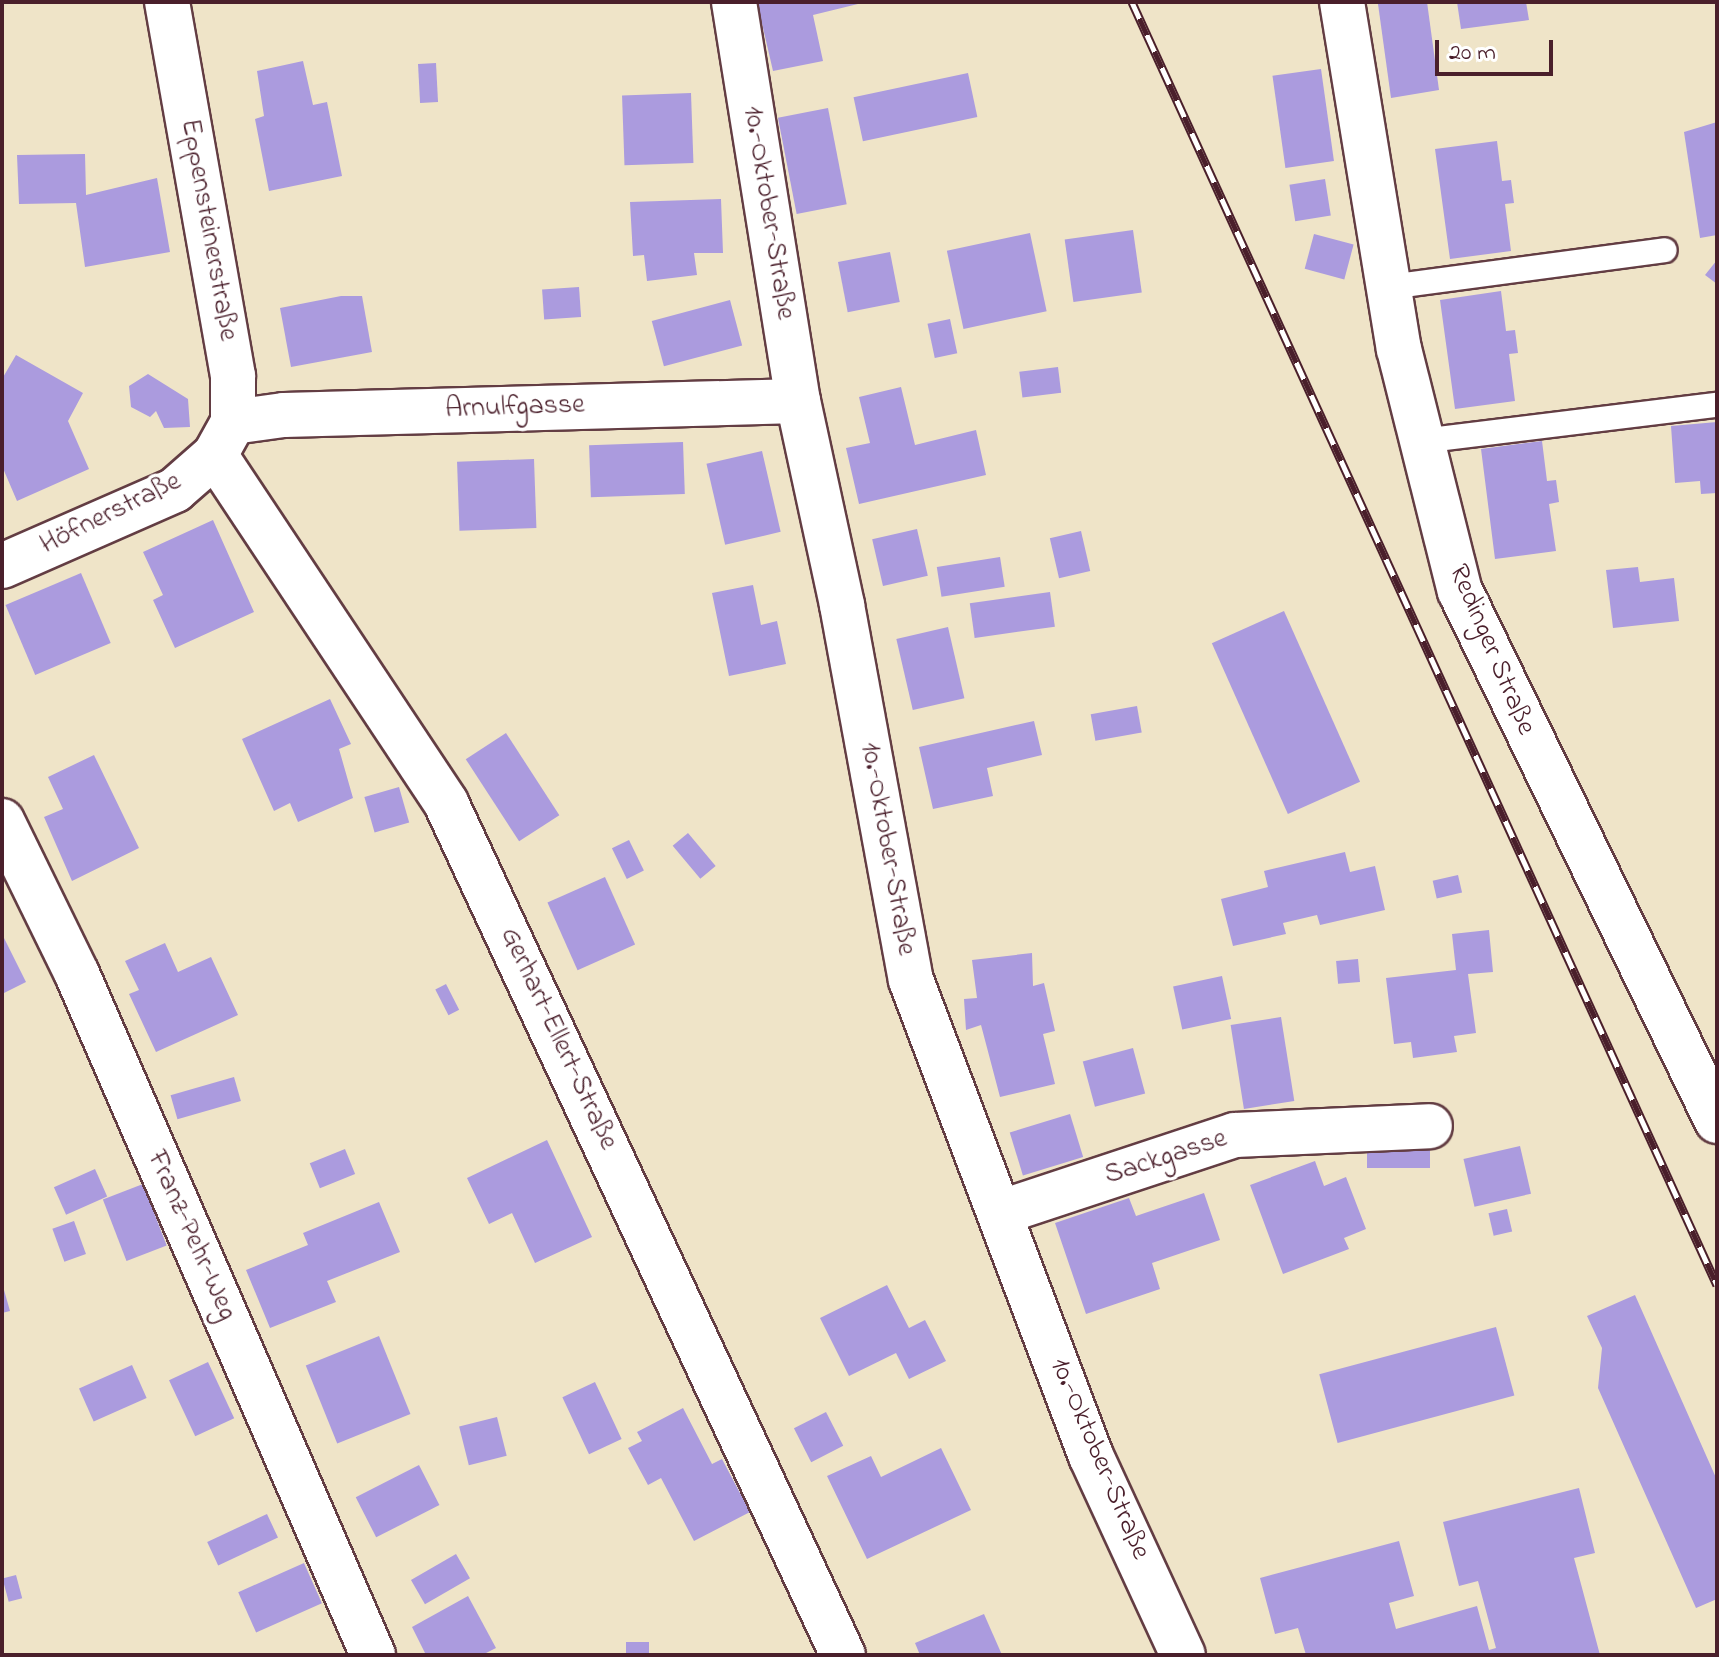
<!DOCTYPE html>
<html>
<head>
<meta charset="utf-8">
<style>
  body { margin:0 }
  #map { position:relative; width:1719px; height:1657px; overflow:hidden; background:#efe4c8; font-family:"Indie Flower",sans-serif }
  div>[style] { position:absolute }
  [style*='--x'] { left:calc(var(--x)*1px); top:calc(var(--y)*1px); width:calc(var(--w)*1px); rotate:calc(var(--a)*1deg) }
  .building>* { inset:0; background:#ab9bde; transform-origin:0 0 }
  .roads { filter:drop-shadow(2px 0 #633d43) drop-shadow(-2px 0 #633d43) drop-shadow(0 2px #633d43) drop-shadow(0 -2px #633d43) }
  .lane>* { height:24px; margin:-12px; padding:0 12px; transform-origin:12px; border-radius:12px; background:#fff }
  .street>* { height:44px; margin:-22px; padding:0 22px; transform-origin:22px; border-radius:22px; background:#fff }
  .secondary>* { height:44px; margin:-22px; padding:0 22px; transform-origin:22px; border-radius:22px; background:#fff }
  .rail>* { height:9px; margin-top:-4.5px; transform-origin:0; background:repeating-linear-gradient(90deg,#fff 0 18px,#4a1f2b 0 36px); box-sizing:border-box; border-block:2px solid #4a1f2b }
  span { translate:-50% -50%; white-space:nowrap; text-align:center; line-height:1.15; -webkit-text-stroke:7px #fff; paint-order:stroke }
  .street-label { font-size:28px; color:#4a1f2b }
  .frame { position:absolute; inset:0; border:4px solid #4a1f2b; pointer-events:none }
  .scale { position:absolute; left:1435px; top:40px; width:118px; height:36px; box-sizing:border-box; border:4px solid #4a1f2b; border-top:0; padding-left:10px; font-size:24px; line-height:28px; white-space:nowrap; color:#4a1f2b; -webkit-text-stroke:6px #fff; paint-order:stroke }
</style>
</head>
<body>
<div id="map">
  <div class="building">
    <i style="clip-path:polygon(757px 2px,862px 2px,862px 3px,813px 15px,823px 61px,773px 71px)"></i>
    <i style="clip-path:polygon(1392px 2px,1427px 2px,1439px 90px,1391px 98px,1378px 4px)"></i>
    <i style="clip-path:polygon(1457px 2px,1526px 2px,1529px 20px,1461px 29px)"></i>
    <i style="clip-path:polygon(303px 61px,313px 105px,327px 102px,342px 176px,269px 191px,255px 119px,264px 116px,257px 71px)"></i>
    <i style="left:436px;top:63px;width:39px;height:18px;rotate:87deg"></i>
    <i style="left:1321px;top:69px;width:93px;height:49px;rotate:82deg"></i>
    <i style="left:968px;top:73px;width:45px;height:117px;rotate:78deg"></i>
    <i style="left:691px;top:93px;width:70px;height:69px;rotate:88deg"></i>
    <i style="left:828px;top:108px;width:98px;height:51px;rotate:79deg"></i>
    <i style="clip-path:polygon(1717px 122px,1717px 235px,1700px 238px,1684px 132px)"></i>
    <i style="clip-path:polygon(1497px 141px,1502px 181px,1511px 180px,1514px 203px,1505px 204px,1511px 251px,1450px 259px,1435px 149px)"></i>
    <i style="clip-path:polygon(85px 154px,86px 195px,157px 178px,170px 252px,85px 267px,76px 203px,19px 204px,17px 155px)"></i>
    <i style="left:1325px;top:179px;width:37px;height:36px;rotate:81deg"></i>
    <i style="clip-path:polygon(721px 199px,723px 253px,694px 253px,697px 275px,647px 281px,644px 255px,633px 256px,630px 202px)"></i>
    <i style="left:1133px;top:230px;width:63px;height:69px;rotate:82deg"></i>
    <i style="left:1030px;top:233px;width:80px;height:85px;rotate:78deg"></i>
    <i style="left:1314px;top:234px;width:41px;height:36px;rotate:15deg"></i>
    <i style="left:890px;top:252px;width:51px;height:53px;rotate:79deg"></i>
    <i style="clip-path:polygon(1717px 260px,1717px 284px,1705px 275px)"></i>
    <i style="left:579px;top:287px;width:30px;height:37px;rotate:86deg"></i>
    <i style="clip-path:polygon(1501px 291px,1506px 331px,1515px 330px,1518px 353px,1509px 354px,1515px 401px,1455px 409px,1440px 300px)"></i>
    <i style="clip-path:polygon(341px 296px,362px 296px,372px 352px,291px 367px,280px 308px)"></i>
    <i style="left:730px;top:300px;width:47px;height:81px;rotate:75deg"></i>
    <i style="left:950px;top:319px;width:35px;height:23px;rotate:78deg"></i>
    <i style="clip-path:polygon(16px 355px,83px 393px,68px 421px,89px 469px,17px 501px,2px 466px,2px 379px)"></i>
    <i style="left:1058px;top:367px;width:26px;height:39px;rotate:83deg"></i>
    <i style="clip-path:polygon(148px 374px,188px 399px,190px 427px,164px 428px,156px 411px,150px 417px,131px 407px,129px 386px)"></i>
    <i style="clip-path:polygon(901px 387px,915px 445px,976px 430px,986px 475px,859px 504px,846px 448px,870px 443px,859px 397px)"></i>
    <i style="clip-path:polygon(1717px 422px,1717px 493px,1701px 494px,1700px 481px,1675px 483px,1671px 426px)"></i>
    <i style="clip-path:polygon(1542px 441px,1547px 481px,1556px 480px,1559px 502px,1549px 504px,1556px 551px,1495px 559px,1481px 449px)"></i>
    <i style="left:683px;top:442px;width:52px;height:94px;rotate:88deg"></i>
    <i style="left:762px;top:451px;width:83px;height:57px;rotate:77deg"></i>
    <i style="left:534px;top:459px;width:69px;height:77px;rotate:88deg"></i>
    <i style="clip-path:polygon(213px 520px,254px 612px,175px 648px,153px 600px,163px 595px,143px 552px)"></i>
    <i style="left:917px;top:529px;width:48px;height:46px;rotate:77deg"></i>
    <i style="left:1081px;top:531px;width:41px;height:32px;rotate:77deg"></i>
    <i style="left:1000px;top:557px;width:30px;height:64px;rotate:81deg"></i>
    <i style="clip-path:polygon(1638px 567px,1640px 582px,1674px 578px,1679px 621px,1613px 628px,1606px 570px)"></i>
    <i style="left:81px;top:573px;width:76px;height:82px;rotate:67deg"></i>
    <i style="clip-path:polygon(753px 585px,761px 625px,777px 621px,786px 664px,729px 676px,712px 593px)"></i>
    <i style="left:1050px;top:592px;width:35px;height:81px;rotate:82deg"></i>
    <i style="left:1284px;top:611px;width:187px;height:79px;rotate:66deg"></i>
    <i style="left:948px;top:627px;width:73px;height:53px;rotate:77deg"></i>
    <i style="clip-path:polygon(330px 699px,351px 744px,339px 749px,353px 798px,298px 822px,290px 803px,274px 811px,242px 739px)"></i>
    <i style="left:1137px;top:706px;width:27px;height:47px;rotate:80deg"></i>
    <i style="clip-path:polygon(1034px 721px,1042px 755px,987px 768px,993px 796px,933px 809px,919px 747px)"></i>
    <i style="left:506px;top:733px;width:98px;height:48px;rotate:57deg"></i>
    <i style="clip-path:polygon(94px 755px,139px 848px,72px 881px,44px 817px,63px 809px,48px 777px)"></i>
    <i style="left:399px;top:787px;width:37px;height:36px;rotate:74deg"></i>
    <i style="left:688px;top:833px;width:43px;height:20px;rotate:50deg"></i>
    <i style="left:629px;top:840px;width:34px;height:19px;rotate:64deg"></i>
    <i style="clip-path:polygon(1345px 852px,1350px 872px,1375px 866px,1385px 910px,1320px 925px,1317px 915px,1283px 923px,1286px 934px,1233px 946px,1221px 899px,1268px 887px,1264px 871px)"></i>
    <i style="left:1458px;top:875px;width:18px;height:26px;rotate:77deg"></i>
    <i style="left:605px;top:877px;width:74px;height:63px;rotate:66deg"></i>
    <i style="clip-path:polygon(1489px 930px,1493px 972px,1468px 974px,1476px 1033px,1454px 1036px,1457px 1052px,1413px 1058px,1411px 1042px,1394px 1044px,1386px 978px,1456px 970px,1452px 934px)"></i>
    <i style="clip-path:polygon(2px 934px,26px 982px,2px 994px)"></i>
    <i style="clip-path:polygon(165px 943px,178px 972px,211px 957px,238px 1015px,156px 1052px,129px 994px,139px 990px,125px 961px)"></i>
    <i style="clip-path:polygon(1032px 953px,1033px 986px,1044px 983px,1055px 1031px,1043px 1034px,1055px 1084px,1000px 1097px,981px 1025px,966px 1030px,964px 999px,977px 998px,972px 960px)"></i>
    <i style="left:1358px;top:959px;width:23px;height:22px;rotate:85deg"></i>
    <i style="left:1222px;top:976px;width:44px;height:50px;rotate:78deg"></i>
    <i style="left:446px;top:984px;width:29px;height:12px;rotate:63deg"></i>
    <i style="left:1281px;top:1017px;width:85px;height:51px;rotate:81deg"></i>
    <i style="left:1133px;top:1048px;width:47px;height:52px;rotate:75deg"></i>
    <i style="left:234px;top:1077px;width:25px;height:66px;rotate:74deg"></i>
    <i style="left:1070px;top:1114px;width:45px;height:63px;rotate:73deg"></i>
    <i style="clip-path:polygon(547px 1140px,592px 1237px,535px 1263px,512px 1213px,489px 1224px,467px 1178px)"></i>
    <i style="left:1367px;top:1143px;width:63px;height:25px"></i>
    <i style="left:1520px;top:1146px;width:49px;height:58px;rotate:77deg"></i>
    <i style="left:345px;top:1149px;width:27px;height:38px;rotate:68deg"></i>
    <i style="clip-path:polygon(1315px 1161px,1324px 1186px,1346px 1177px,1366px 1229px,1344px 1238px,1349px 1249px,1283px 1274px,1250px 1185px)"></i>
    <i style="left:95px;top:1169px;width:30px;height:45px;rotate:66deg"></i>
    <i style="left:143px;top:1184px;width:66px;height:43px;rotate:69deg"></i>
    <i style="clip-path:polygon(1204px 1193px,1220px 1240px,1152px 1263px,1160px 1289px,1086px 1314px,1055px 1223px,1129px 1198px,1136px 1216px)"></i>
    <i style="clip-path:polygon(379px 1202px,400px 1252px,327px 1281px,336px 1302px,270px 1328px,246px 1270px,308px 1245px,303px 1233px)"></i>
    <i style="left:1507px;top:1209px;width:23px;height:19px;rotate:77deg"></i>
    <i style="left:74px;top:1221px;width:35px;height:23px;rotate:70deg"></i>
    <i style="clip-path:polygon(2px 1283px,10px 1311px,2px 1313px)"></i>
    <i style="clip-path:polygon(887px 1285px,909px 1328px,925px 1320px,946px 1361px,909px 1379px,896px 1353px,849px 1376px,820px 1318px)"></i>
    <i style="clip-path:polygon(1635px 1295px,1717px 1480px,1717px 1599px,1696px 1608px,1598px 1388px,1602px 1348px,1587px 1316px)"></i>
    <i style="left:1496px;top:1327px;width:71px;height:183px;rotate:75deg"></i>
    <i style="left:379px;top:1336px;width:84px;height:79px;rotate:68deg"></i>
    <i style="left:208px;top:1362px;width:62px;height:43px;rotate:65deg"></i>
    <i style="left:132px;top:1365px;width:36px;height:58px;rotate:66deg"></i>
    <i style="left:595px;top:1382px;width:63px;height:36px;rotate:65deg"></i>
    <i style="clip-path:polygon(683px 1408px,712px 1464px,722px 1459px,750px 1512px,694px 1541px,661px 1478px,648px 1485px,628px 1448px,642px 1441px,637px 1432px)"></i>
    <i style="left:826px;top:1412px;width:38px;height:36px;rotate:63deg"></i>
    <i style="left:497px;top:1417px;width:40px;height:39px;rotate:76deg"></i>
    <i style="clip-path:polygon(941px 1448px,971px 1510px,867px 1559px,827px 1476px,871px 1456px,881px 1477px)"></i>
    <i style="left:419px;top:1465px;width:45px;height:71px;rotate:63deg"></i>
    <i style="clip-path:polygon(1579px 1488px,1595px 1553px,1574px 1558px,1600px 1655px,1306px 1655px,1298px 1628px,1275px 1634px,1260px 1578px,1399px 1541px,1414px 1596px,1389px 1603px,1396px 1629px,1477px 1606px,1489px 1650px,1496px 1648px,1478px 1581px,1459px 1586px,1443px 1522px)"></i>
    <i style="left:267px;top:1514px;width:26px;height:66px;rotate:65deg"></i>
    <i style="left:456px;top:1554px;width:28px;height:52px;rotate:60deg"></i>
    <i style="left:304px;top:1563px;width:44px;height:72px;rotate:66deg"></i>
    <i style="left:16px;top:1575px;width:24px;height:14px;rotate:75deg"></i>
    <i style="clip-path:polygon(468px 1596px,496px 1648px,482px 1655px,426px 1655px,412px 1627px)"></i>
    <i style="clip-path:polygon(984px 1614px,1002px 1655px,920px 1655px,915px 1643px)"></i>
    <i style="left:649px;top:1642px;width:13px;height:23px;rotate:90deg"></i>
  </div>
  <div class="roads">
    <div class="lane">
      <i style="--x:1389;--y:287;--w:278;--a:-7.6"></i>
      <i style="--x:1422;--y:441;--w:297;--a:-7"></i>
    </div>
    <div class="street">
      <i style="--x:734;--y:2;--w:404;--a:80.9"></i>
      <i style="--x:798;--y:401;--w:209;--a:77.8"></i>
      <i style="--x:842;--y:605;--w:381;--a:79.6"></i>
      <i style="--x:911;--y:980;--w:509;--a:69.29"></i>
      <i style="--x:1091;--y:1456;--w:219;--a:65.2"></i>
      <i style="--x:233;--y:422;--w:51;--a:-7.8"></i>
      <i style="--x:284;--y:415;--w:514;--a:-1.56"></i>
      <i style="--x:215;--y:455;--w:418;--a:56.4"></i>
      <i style="--x:446;--y:803;--w:940;--a:65.02"></i>
      <i style="--x:2;--y:566;--w:189;--a:-23.7"></i>
      <i style="--x:175;--y:490;--w:53;--a:-41.2"></i>
      <i style="--x:215;--y:455;--w:38;--a:-61"></i>
      <i style="--x:233;--y:422;--w:46;--a:-90"></i>
      <i style="--x:233;--y:376;--w:380;--a:-100"></i>
      <i style="--x:2;--y:821;--w:170;--a:63.9"></i>
      <i style="--x:77;--y:974;--w:743;--a:66.51"></i>
      <i style="--x:1002;--y:1212;--w:245;--a:-18.3"></i>
      <i style="--x:1235;--y:1135;--w:195;--a:-2.6"></i>
    </div>
    <div class="secondary">
      <i style="--x:1342;--y:2;--w:352;--a:80.7"></i>
      <i style="--x:1399;--y:349;--w:250;--a:75.9"></i>
      <i style="--x:1460;--y:591;--w:589;--a:64.13"></i>
    </div>
  </div>
  <div class="rail">
    <i style="--x:1132;--y:2;--w:1410;--a:65.49"></i>
  </div>
  <div class="street-label">
    <span style="left:768px;top:213px;rotate:81deg">10.-Oktober-Straße</span>
    <span style="left:208px;top:230px;rotate:80deg">Eppensteinerstraße</span>
    <span style="left:515px;top:408px;rotate:-2deg">Arnulfgasse</span>
    <span style="left:111px;top:514px;rotate:-26deg">Höfnerstraße</span>
    <span style="left:1491px;top:650px;rotate:67deg">Redinger Straße</span>
    <span style="left:887px;top:849px;rotate:80deg">10.-Oktober-Straße</span>
    <span style="left:558px;top:1039px;rotate:65deg">Gerhart-Ellert-Straße</span>
    <span style="left:1166px;top:1158px;rotate:-18deg">Sackgasse</span>
    <span style="left:191px;top:1236px;rotate:66deg">Franz-Pehr-Weg</span>
    <span style="left:1099px;top:1459px;rotate:67deg">10.-Oktober-Straße</span>
  </div>
  <div class="frame"></div>
  <div class="scale">20 m</div>
</div>
</body>
</html>
